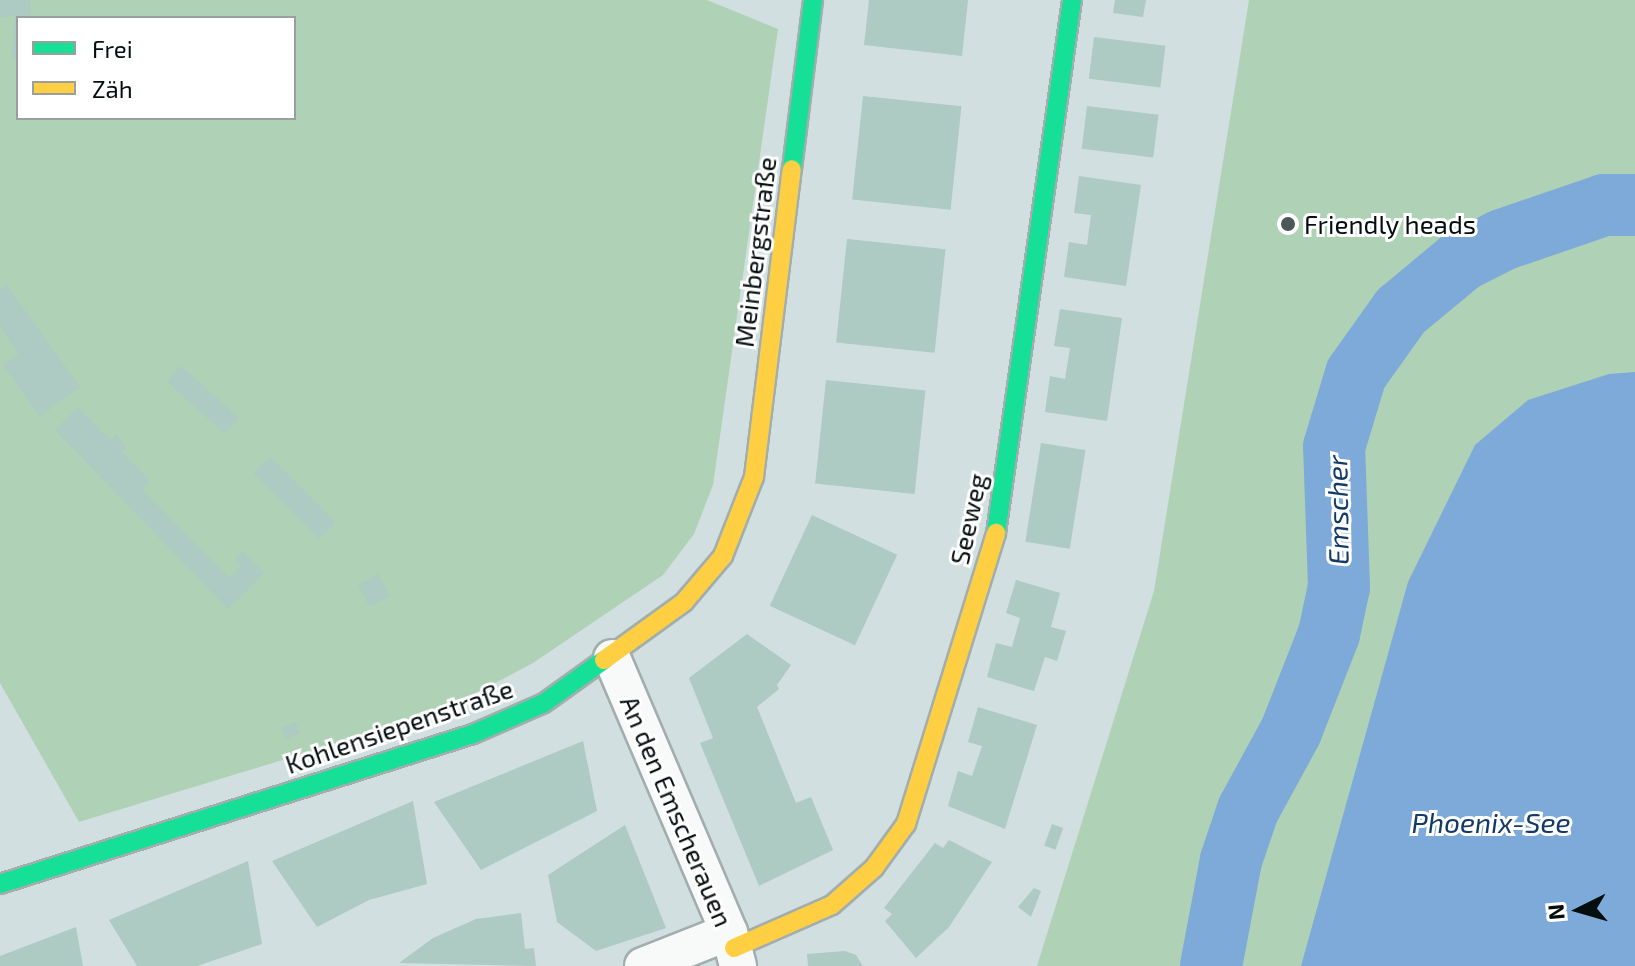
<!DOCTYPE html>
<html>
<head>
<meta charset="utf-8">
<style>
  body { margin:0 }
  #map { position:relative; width:1635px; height:966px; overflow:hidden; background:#d1dfe0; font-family:"Exo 2",sans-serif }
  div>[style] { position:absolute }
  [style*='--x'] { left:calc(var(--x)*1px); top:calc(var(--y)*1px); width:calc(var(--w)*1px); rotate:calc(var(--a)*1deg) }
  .green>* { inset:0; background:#afd1b5 }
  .water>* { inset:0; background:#7eaad9 }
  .river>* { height:62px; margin:-31px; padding:0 31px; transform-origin:31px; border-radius:31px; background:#7eaad9 }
  .building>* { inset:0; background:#adcac3; transform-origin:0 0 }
  .roads { filter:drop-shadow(2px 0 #a2aeae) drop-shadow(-2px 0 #a2aeae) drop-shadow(0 2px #a2aeae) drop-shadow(0 -2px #a2aeae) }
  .street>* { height:36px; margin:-18px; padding:0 18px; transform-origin:18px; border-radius:18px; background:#f8fafa }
  .fast>* { height:18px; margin:-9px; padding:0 9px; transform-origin:9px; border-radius:9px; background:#16e098 }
  .slow>* { height:18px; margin:-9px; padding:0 9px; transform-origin:9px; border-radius:9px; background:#ffcf43 }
  .dots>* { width:22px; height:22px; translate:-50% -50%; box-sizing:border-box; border:4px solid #fff; border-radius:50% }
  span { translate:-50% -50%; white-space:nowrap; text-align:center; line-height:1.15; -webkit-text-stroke:6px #fff; paint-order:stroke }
  .poi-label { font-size:26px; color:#050e0e }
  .left { translate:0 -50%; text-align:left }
  .street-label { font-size:26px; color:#050e0e }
  .water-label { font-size:28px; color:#123a66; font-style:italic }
  .legend { position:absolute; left:16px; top:16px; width:280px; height:104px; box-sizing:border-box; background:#fff; border:2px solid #9b9f9f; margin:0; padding:10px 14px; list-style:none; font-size:24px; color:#050e0e }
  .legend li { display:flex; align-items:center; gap:16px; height:40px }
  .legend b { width:40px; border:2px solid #9b9f9f }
  .north { position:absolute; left:1539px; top:870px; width:80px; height:80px; -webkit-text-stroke:6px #fff; paint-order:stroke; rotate:265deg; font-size:22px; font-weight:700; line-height:32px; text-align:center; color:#050e0e }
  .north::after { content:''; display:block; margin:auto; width:28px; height:36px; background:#050e0e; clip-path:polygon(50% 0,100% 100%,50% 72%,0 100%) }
</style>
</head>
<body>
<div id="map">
  <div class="green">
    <i style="clip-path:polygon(evenodd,0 0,707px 0,778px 29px,713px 485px,694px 534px,663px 575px,533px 663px,480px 691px,391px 727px,79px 822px,0 683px,0 0,18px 18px,294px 18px,294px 118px,18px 118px,18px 18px)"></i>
    <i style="clip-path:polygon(1249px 0,1635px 0,1635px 966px,1037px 966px,1154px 591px)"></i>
  </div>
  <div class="water">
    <i style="clip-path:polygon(1635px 372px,1635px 966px,1301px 966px,1408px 582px,1475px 445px,1528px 400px,1609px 374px)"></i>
  </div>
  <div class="river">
    <i style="--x:1211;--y:966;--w:108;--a:-79.3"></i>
    <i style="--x:1231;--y:860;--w:53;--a:-71.2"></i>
    <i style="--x:1248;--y:810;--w:90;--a:-61.4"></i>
    <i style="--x:1291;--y:731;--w:104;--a:-68.6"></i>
    <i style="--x:1329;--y:634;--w:48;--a:-78"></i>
    <i style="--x:1339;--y:587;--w:140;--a:-92"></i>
    <i style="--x:1334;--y:447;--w:76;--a:-73.2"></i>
    <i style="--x:1356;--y:374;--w:77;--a:-54.5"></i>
    <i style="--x:1401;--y:311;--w:78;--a:-39.8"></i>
    <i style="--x:1461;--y:261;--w:46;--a:-27.1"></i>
    <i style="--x:1502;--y:240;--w:108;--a:-18.9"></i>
    <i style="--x:1604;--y:205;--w:31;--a:0"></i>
  </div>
  <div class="building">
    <i style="clip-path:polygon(0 0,30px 0,31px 18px,18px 18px,18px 60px,12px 60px,15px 16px,0 17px)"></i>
    <i style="clip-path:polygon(869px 0,968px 0,962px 56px,864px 45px)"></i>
    <i style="clip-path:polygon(1115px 0,1146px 0,1143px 17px,1113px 13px)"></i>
    <i style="left:1094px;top:37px;width:72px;height:42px;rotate:7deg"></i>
    <i style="left:863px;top:96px;width:99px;height:104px;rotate:6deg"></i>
    <i style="left:1087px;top:106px;width:72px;height:43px;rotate:7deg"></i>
    <i style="clip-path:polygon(1079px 176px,1141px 185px,1126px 286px,1064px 277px,1069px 242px,1087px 245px,1091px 215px,1074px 213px)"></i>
    <i style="left:847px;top:239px;width:99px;height:104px;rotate:6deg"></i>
    <i style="clip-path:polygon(6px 284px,80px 387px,40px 416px,3px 365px,19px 353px,0 327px,0 289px)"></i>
    <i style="clip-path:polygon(1060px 309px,1122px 318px,1107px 421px,1045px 412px,1050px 376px,1065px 379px,1070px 348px,1054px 346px)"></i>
    <i style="left:181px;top:366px;width:78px;height:21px;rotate:42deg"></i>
    <i style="left:826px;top:380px;width:100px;height:104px;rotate:6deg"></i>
    <i style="clip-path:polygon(78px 407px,110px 440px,116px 435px,127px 447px,122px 452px,150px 481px,142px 489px,229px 578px,241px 566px,234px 560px,243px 551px,264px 573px,228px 609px,55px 430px)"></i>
    <i style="left:1041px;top:443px;width:45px;height:100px;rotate:9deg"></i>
    <i style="left:270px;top:457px;width:93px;height:23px;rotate:45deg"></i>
    <i style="left:812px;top:515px;width:94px;height:100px;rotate:25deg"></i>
    <i style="left:378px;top:574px;width:25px;height:23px;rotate:61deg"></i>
    <i style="clip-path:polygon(1016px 580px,1060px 593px,1051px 627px,1066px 631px,1057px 661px,1045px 657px,1034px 691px,987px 677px,996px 643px,1012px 647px,1020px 618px,1006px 613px)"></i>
    <i style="clip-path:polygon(747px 634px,791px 665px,777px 685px,779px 689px,757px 707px,796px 803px,811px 797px,833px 850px,759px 886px,700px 743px,713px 738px,689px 678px)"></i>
    <i style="clip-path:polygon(978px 707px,1037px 725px,1005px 829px,948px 806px,958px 771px,972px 776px,982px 746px,968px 742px)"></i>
    <i style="left:295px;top:722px;width:12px;height:15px;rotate:66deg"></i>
    <i style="clip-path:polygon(583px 741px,597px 811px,481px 870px,434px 802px)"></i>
    <i style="clip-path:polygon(413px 801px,427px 884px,369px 900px,317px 927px,272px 861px)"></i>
    <i style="left:1052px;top:824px;width:12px;height:23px;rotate:20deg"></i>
    <i style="clip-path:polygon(625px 825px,666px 928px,596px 951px,557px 922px,548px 875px)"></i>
    <i style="clip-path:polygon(949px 840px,992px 862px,949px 927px,916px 958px,885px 921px,892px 914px,884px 908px,935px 843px,943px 848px)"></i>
    <i style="clip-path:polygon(248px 861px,262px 944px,197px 966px,137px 966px,109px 920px)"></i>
    <i style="clip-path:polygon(1034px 888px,1041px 891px,1031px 917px,1018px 907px)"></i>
    <i style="clip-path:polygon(521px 913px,525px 949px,534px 948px,536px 966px,399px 963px,433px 938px,476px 919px)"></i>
    <i style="clip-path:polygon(76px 927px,83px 966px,0 966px,0 956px)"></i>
    <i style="clip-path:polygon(845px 951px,856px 955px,863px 966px,808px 966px,807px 954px)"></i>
  </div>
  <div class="roads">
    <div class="street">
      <i style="--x:612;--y:658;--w:298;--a:66.9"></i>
      <i style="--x:729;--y:932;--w:35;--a:75"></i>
      <i style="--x:643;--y:966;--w:92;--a:-21.6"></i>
    </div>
    <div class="fast">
      <i style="--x:792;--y:169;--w:170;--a:-82.9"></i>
      <i style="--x:996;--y:533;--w:538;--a:-81.88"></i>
      <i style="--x:0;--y:884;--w:496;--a:-17.6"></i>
      <i style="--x:473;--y:734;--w:77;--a:-23.6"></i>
      <i style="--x:544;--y:703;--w:74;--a:-35.6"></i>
    </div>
    <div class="slow">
      <i style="--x:604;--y:660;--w:99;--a:-35.9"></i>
      <i style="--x:684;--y:602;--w:60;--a:-49.7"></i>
      <i style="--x:723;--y:556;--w:85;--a:-68.6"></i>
      <i style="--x:754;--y:477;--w:310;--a:-83"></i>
      <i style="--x:734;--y:948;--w:107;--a:-23.7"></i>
      <i style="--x:832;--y:905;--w:56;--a:-41.4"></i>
      <i style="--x:874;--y:868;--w:54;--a:-54"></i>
      <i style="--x:906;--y:824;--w:305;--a:-72.8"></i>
    </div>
  </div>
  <div class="dots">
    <i style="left:1288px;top:224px;background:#4c5758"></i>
  </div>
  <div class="poi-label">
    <span class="left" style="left:1304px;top:224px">Friendly heads</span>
  </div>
  <div class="street-label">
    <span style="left:755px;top:252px;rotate:-83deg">Meinbergstraße</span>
    <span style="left:968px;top:519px;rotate:-78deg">Seeweg</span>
    <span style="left:399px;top:726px;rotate:-19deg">Kohlensiepenstraße</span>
    <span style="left:677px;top:811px;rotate:67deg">An den Emscherauen</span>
  </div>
  <div class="water-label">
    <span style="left:1337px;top:510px;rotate:-91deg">Emscher</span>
    <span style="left:1491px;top:822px">Phoenix-See</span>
  </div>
  <ul class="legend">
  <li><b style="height:10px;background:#16e098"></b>Frei</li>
  <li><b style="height:10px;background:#ffcf43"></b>Zäh</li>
  </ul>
  <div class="north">N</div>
</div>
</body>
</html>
